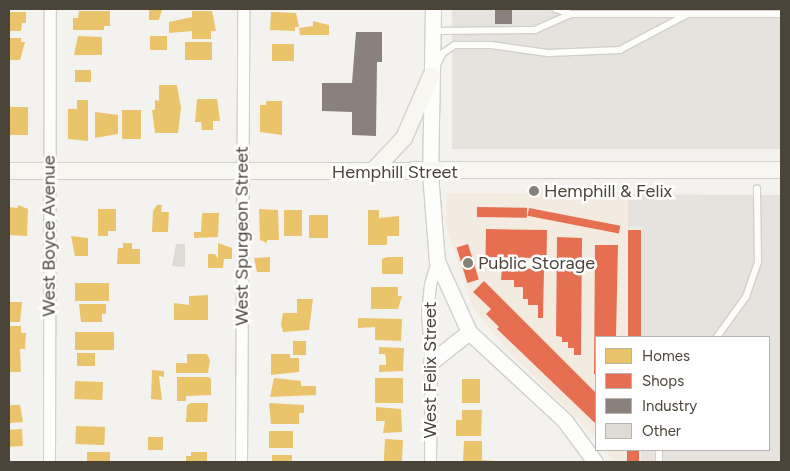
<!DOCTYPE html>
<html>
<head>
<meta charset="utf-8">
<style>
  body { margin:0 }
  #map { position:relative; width:790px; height:471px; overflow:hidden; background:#f4f2ee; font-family:Figtree,sans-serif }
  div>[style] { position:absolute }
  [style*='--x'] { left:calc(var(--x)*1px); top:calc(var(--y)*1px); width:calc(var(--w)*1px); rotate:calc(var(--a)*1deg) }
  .commercial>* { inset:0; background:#f3ebdf }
  .industrial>* { inset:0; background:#e6e2de; transform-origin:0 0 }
  .homes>* { inset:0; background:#e9c46a; transform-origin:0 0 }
  .shops>* { inset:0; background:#e76f51; transform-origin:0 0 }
  .industry>* { inset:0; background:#8a817c; transform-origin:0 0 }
  .building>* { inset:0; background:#dedbd6 }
  .roads { filter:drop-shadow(1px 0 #d2d0cb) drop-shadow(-1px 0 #d2d0cb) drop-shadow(0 1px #d2d0cb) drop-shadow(0 -1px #d2d0cb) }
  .service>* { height:5.5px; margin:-2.75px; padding:0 2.75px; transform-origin:2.75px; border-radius:2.75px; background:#fdfdfc }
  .minor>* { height:11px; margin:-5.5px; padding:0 5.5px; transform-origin:5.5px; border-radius:5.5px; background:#fdfdfc }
  .tertiary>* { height:15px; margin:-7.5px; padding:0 7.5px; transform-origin:7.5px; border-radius:7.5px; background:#fdfdfc }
  .secondary>* { height:16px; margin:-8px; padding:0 8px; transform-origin:8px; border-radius:8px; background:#f7f6f1 }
  .dots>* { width:14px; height:14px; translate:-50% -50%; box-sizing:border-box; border:2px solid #fff; border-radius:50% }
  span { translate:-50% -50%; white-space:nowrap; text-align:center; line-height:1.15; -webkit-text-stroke:5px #fff; paint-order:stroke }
  .street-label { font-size:18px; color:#4b4439 }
  .poi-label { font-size:18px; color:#4b4439 }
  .left { translate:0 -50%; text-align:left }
  .frame { position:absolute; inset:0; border:10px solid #4b4439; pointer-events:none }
  .legend { position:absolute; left:595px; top:336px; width:175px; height:115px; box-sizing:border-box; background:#fff; border:1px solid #b7b4b0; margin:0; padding:6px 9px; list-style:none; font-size:15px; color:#4b4439 }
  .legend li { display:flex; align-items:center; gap:10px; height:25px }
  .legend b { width:25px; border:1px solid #b7b4b0 }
</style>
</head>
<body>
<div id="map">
  <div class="commercial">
    <i style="clip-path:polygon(447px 193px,628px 194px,628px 226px,642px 228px,642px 337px,596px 337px,596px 437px,512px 355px,473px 309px,445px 222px)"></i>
    <i style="clip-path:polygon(606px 450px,641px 450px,641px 462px,613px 462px)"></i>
  </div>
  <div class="industrial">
    <i style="left:452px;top:9px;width:329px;height:140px"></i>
    <i style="clip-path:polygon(628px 194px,781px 195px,781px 462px,641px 462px,641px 450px,769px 450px,769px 337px,642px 337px,642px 228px,628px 227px)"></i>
  </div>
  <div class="homes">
    <i style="clip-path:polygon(149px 9px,162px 9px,159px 20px,149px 20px)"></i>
    <i style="clip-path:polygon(79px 11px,110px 11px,110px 26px,104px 26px,104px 30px,73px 30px,73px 18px,78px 18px)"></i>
    <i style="clip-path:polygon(192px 11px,212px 11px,216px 31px,211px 31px,211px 39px,192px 39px,192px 31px,169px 33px,169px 22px,192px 17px)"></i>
    <i style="clip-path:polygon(9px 12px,26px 12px,26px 23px,22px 23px,21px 31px,9px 31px)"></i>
    <i style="clip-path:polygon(271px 12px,296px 13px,299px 27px,295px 27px,295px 31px,270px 30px)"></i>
    <i style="clip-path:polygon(313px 21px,329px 25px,329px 35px,300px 35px,299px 28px,313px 26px)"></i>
    <i style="clip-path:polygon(78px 36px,102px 37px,102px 55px,74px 55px)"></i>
    <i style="left:150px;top:36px;width:17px;height:14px"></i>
    <i style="clip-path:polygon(9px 38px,21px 38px,21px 42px,25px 42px,20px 60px,9px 60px)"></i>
    <i style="left:185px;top:42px;width:27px;height:18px"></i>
    <i style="left:272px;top:44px;width:22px;height:17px"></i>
    <i style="left:75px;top:70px;width:16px;height:12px"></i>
    <i style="clip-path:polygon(159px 85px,177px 85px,181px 108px,178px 133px,155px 133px,152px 110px,155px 110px,155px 100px,159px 101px)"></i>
    <i style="clip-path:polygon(197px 99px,217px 99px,220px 121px,213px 121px,213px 130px,202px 130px,201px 122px,195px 122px)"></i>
    <i style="clip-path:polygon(77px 100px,88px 100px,88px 141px,68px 139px,68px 109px,77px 109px)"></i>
    <i style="clip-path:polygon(266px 101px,282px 101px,282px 135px,260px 132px,260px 105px,266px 105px)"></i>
    <i style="left:10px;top:107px;width:18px;height:28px"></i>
    <i style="left:122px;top:110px;width:19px;height:29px"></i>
    <i style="clip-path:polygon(95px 112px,118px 115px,118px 134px,95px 138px)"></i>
    <i style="clip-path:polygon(18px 205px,28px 209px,27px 236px,9px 235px,9px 207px,18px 208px)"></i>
    <i style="clip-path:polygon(157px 205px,162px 205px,161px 212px,169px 212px,168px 232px,152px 232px,153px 211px)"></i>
    <i style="clip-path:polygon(98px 209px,116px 209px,116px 231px,108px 231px,108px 236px,98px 236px)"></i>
    <i style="clip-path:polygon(259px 209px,278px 210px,279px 240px,267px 240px,267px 243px,260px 240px)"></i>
    <i style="left:284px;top:210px;width:18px;height:26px"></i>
    <i style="clip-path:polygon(368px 210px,379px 210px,379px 218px,399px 216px,399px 236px,387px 236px,387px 245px,368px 245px)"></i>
    <i style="clip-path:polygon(202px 213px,219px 213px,218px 237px,194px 238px,194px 232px,201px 232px)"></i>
    <i style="left:309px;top:215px;width:19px;height:23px"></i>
    <i style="clip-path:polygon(71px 236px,88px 238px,88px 256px,75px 256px)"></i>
    <i style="clip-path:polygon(123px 243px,132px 243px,132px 249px,140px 249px,140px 264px,117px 264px,118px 248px,123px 248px)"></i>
    <i style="clip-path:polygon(218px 243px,232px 248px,232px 259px,224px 259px,223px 268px,208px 268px,208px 254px,215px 254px,218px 259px)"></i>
    <i style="clip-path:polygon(270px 257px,270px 272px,257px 272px,254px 258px)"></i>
    <i style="clip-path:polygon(387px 257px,403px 257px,403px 274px,382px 274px,382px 259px)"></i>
    <i style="left:75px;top:283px;width:34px;height:18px"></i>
    <i style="clip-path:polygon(371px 287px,398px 287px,398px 296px,402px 296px,398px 309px,371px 309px)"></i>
    <i style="clip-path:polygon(208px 295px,208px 320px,174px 320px,174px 303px,189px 305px,189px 296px)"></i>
    <i style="clip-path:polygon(297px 299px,313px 299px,309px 330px,283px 332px,281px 324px,283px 313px,297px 313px)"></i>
    <i style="clip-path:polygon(9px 302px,22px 302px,20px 322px,9px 322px)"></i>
    <i style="clip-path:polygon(79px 304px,106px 304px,106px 314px,102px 314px,102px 322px,81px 322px)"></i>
    <i style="clip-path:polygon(358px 318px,402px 319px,401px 341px,375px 340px,375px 327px,358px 328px)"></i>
    <i style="clip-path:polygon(9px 326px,21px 326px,21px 333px,26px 333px,25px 349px,20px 349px,21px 372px,9px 372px)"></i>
    <i style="left:75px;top:332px;width:39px;height:18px"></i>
    <i style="left:293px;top:341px;width:13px;height:14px"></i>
    <i style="clip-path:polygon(379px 347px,404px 348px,403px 371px,379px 372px,379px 365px,386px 365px,386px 358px,385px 354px,379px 354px)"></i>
    <i style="left:77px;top:353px;width:18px;height:13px"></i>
    <i style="clip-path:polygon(187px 354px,207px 354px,210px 360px,208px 373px,176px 373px,176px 363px,187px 363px)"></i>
    <i style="clip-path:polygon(271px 354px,290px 354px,290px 358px,299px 358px,299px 372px,271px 375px)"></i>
    <i style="clip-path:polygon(152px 370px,164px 371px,164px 377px,159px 376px,162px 400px,151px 399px)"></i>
    <i style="clip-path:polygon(177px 377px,208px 377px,211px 379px,211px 395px,186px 396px,186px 401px,177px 401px)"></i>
    <i style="clip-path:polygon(274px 378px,301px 381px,301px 386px,316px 386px,316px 395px,270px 397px)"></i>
    <i style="left:375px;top:378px;width:28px;height:25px"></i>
    <i style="left:462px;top:379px;width:18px;height:24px"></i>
    <i style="left:75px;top:381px;width:28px;height:18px;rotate:2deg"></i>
    <i style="clip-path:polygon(191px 403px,208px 403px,207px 422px,186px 422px,187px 405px)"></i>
    <i style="clip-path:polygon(269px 403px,304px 405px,304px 413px,299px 413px,299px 424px,271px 424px)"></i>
    <i style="clip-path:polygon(9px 405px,20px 405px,23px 422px,9px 423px)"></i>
    <i style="clip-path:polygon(376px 407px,401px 409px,402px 432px,383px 433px,385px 421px,376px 421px)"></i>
    <i style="clip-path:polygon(462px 410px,482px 410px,481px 436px,456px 436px,456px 420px,462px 420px)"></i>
    <i style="left:76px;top:426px;width:29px;height:18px;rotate:2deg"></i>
    <i style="left:22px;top:429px;width:17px;height:13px;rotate:87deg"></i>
    <i style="left:269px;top:431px;width:24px;height:17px"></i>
    <i style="left:148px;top:437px;width:15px;height:13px"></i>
    <i style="left:385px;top:439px;width:18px;height:23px;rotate:3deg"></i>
    <i style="clip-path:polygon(464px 441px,482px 441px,482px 460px,511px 462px,463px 462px)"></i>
    <i style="left:87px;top:452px;width:23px;height:10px"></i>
    <i style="clip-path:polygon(191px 452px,207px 452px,207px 462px,186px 462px,186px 456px,191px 456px)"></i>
    <i style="left:272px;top:455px;width:20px;height:7px"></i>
  </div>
  <div class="shops">
    <i style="left:477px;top:207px;width:50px;height:10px;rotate:1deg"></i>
    <i style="left:529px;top:208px;width:93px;height:8px;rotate:11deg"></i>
    <i style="left:486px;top:229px;width:61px;height:28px;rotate:1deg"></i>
    <i style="left:628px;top:230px;width:13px;height:107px"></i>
    <i style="clip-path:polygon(557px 237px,582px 238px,581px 355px,574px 355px,574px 348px,568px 348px,568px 342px,562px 342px,562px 337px,556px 336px)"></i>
    <i style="left:468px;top:244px;width:37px;height:12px;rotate:73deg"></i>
    <i style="clip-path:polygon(595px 245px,618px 245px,616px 337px,596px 337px,596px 374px,594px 374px)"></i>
    <i style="clip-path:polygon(502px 268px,544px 269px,543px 318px,538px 318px,538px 305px,528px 305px,528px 299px,523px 299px,523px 287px,514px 287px,514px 280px,501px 280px)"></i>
    <i style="clip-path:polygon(484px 281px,596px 393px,596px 424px,497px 329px,499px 327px,486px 314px,491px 309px,473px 292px)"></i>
    <i style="left:627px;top:450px;width:12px;height:12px"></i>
  </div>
  <div class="industry">
    <i style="left:495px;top:9px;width:17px;height:15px"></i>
    <i style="clip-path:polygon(356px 32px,382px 32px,382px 62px,377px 62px,376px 136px,352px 135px,352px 112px,322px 111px,322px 83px,352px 83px)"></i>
  </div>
  <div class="building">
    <i style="clip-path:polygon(176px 244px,185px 244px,185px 267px,172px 266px)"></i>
  </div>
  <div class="roads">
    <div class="service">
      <i style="--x:556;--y:9;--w:16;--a:18"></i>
      <i style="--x:571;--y:14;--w:210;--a:0"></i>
      <i style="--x:434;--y:31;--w:101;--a:-0.6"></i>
      <i style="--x:535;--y:30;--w:39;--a:-24"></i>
      <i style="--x:437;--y:65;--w:13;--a:-63"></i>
      <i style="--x:443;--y:53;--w:14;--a:-34"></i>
      <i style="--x:455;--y:45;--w:36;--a:0"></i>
      <i style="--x:491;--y:45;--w:59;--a:7.9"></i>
      <i style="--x:549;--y:53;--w:71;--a:-2.4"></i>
      <i style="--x:620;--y:50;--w:75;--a:-27.9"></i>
      <i style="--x:717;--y:337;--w:49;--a:-54.1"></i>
      <i style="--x:746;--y:297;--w:37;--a:-71"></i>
      <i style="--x:758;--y:262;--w:73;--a:-90.8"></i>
      <i style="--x:659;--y:462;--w:12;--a:-90"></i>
    </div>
    <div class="minor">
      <i style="--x:49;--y:462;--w:453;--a:-89.9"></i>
      <i style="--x:241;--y:462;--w:453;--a:-89.7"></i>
      <i style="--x:430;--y:462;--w:100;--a:-89.4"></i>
      <i style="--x:431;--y:362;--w:49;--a:-94.7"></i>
      <i style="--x:427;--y:313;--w:29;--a:-84"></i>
      <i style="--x:430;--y:284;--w:24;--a:-73"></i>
    </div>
    <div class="tertiary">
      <i style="--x:433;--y:9;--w:164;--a:91"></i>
      <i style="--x:430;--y:173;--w:88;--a:85.5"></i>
      <i style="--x:437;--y:261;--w:78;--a:65.7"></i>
      <i style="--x:469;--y:332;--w:131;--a:42.8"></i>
      <i style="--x:565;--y:421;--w:51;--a:53.8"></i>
      <i style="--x:431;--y:362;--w:48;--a:-38.3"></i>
    </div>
    <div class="secondary">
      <i style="--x:9;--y:171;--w:772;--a:-0.07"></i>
      <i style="--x:372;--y:172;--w:47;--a:-46.7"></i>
      <i style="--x:404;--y:138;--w:68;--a:-66.5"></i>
    </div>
  </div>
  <div class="dots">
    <i style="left:534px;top:191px;background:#868178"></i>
    <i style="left:468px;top:263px;background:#868178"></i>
  </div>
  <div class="street-label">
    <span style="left:395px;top:172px">Hemphill Street</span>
    <span style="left:49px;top:236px;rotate:-90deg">West Boyce Avenue</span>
    <span style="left:242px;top:236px;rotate:-90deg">West Spurgeon Street</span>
    <span style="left:430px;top:370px;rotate:-90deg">West Felix Street</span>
  </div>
  <div class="poi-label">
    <span class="left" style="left:544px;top:191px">Hemphill &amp; Felix</span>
    <span class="left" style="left:478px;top:263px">Public Storage</span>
  </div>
  <div class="frame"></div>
  <ul class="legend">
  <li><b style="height:14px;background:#e9c46a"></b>Homes</li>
  <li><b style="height:14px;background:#e76f51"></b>Shops</li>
  <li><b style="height:14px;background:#8a817c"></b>Industry</li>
  <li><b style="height:14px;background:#dedbd6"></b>Other</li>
  </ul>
</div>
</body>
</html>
